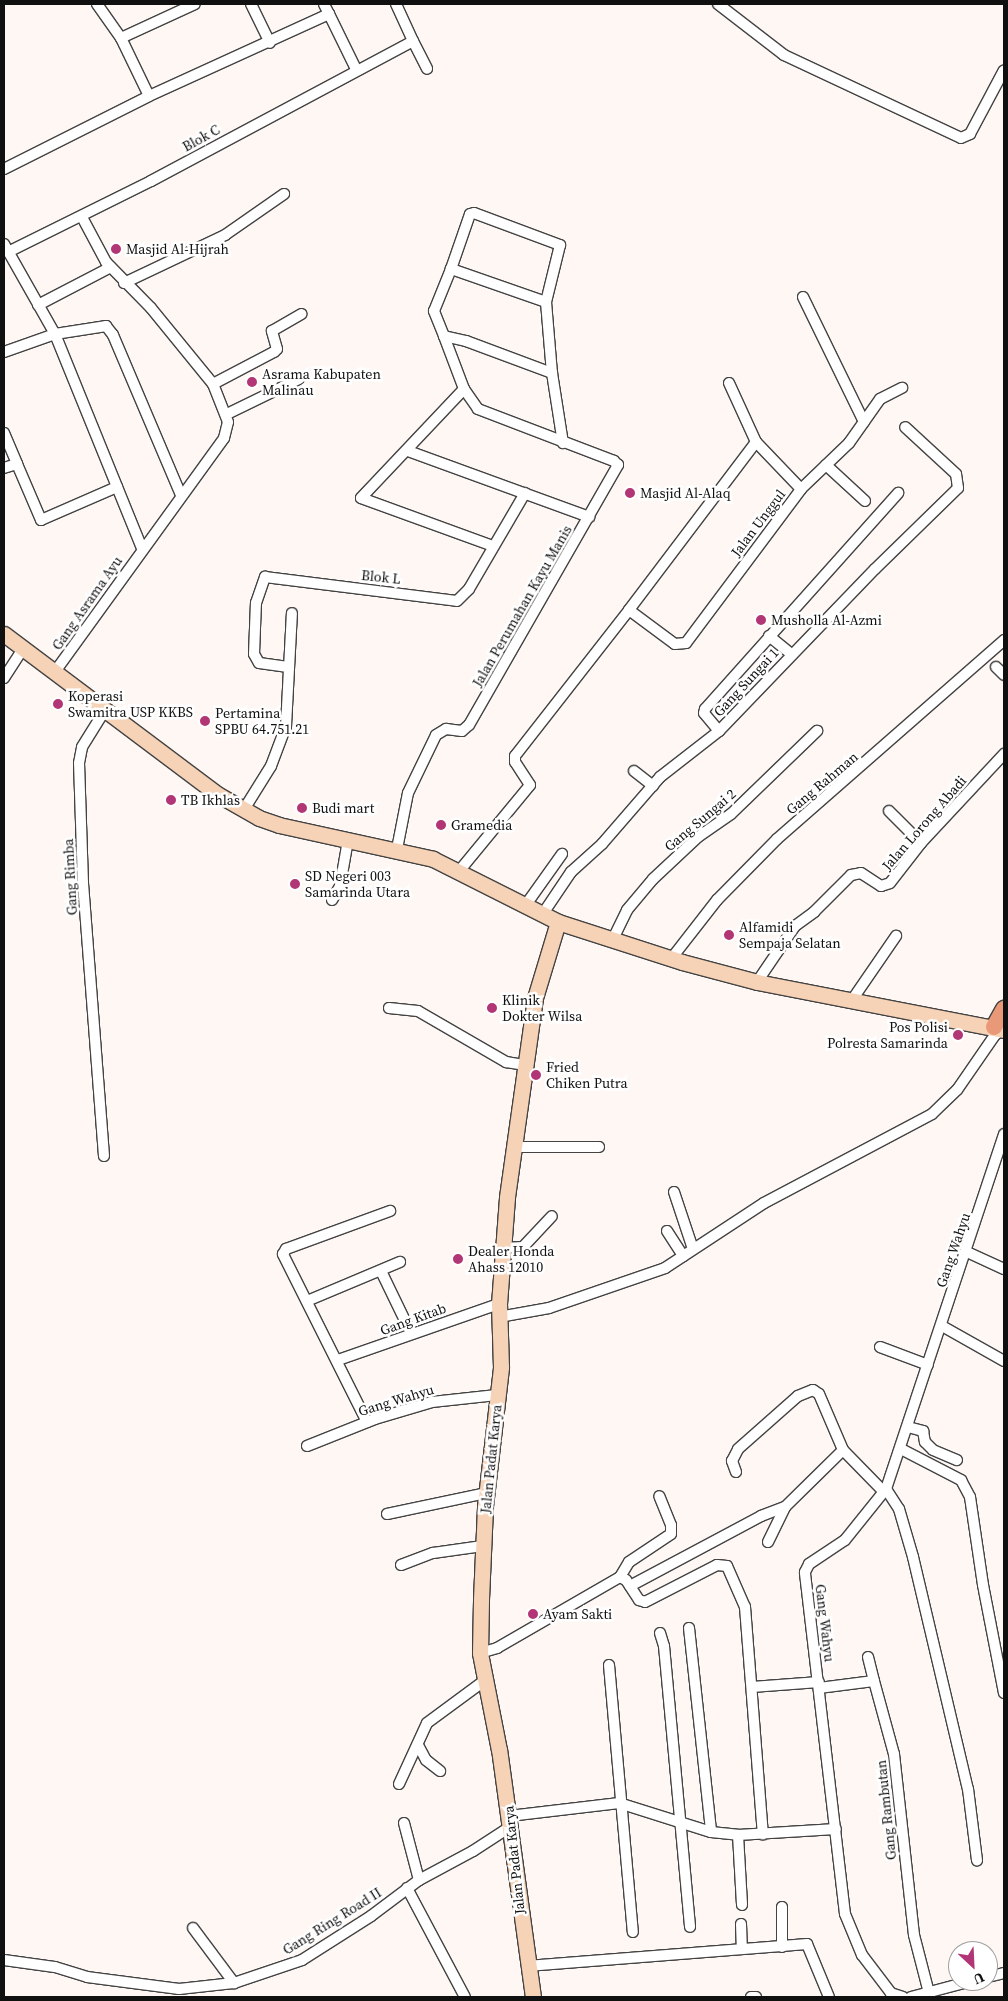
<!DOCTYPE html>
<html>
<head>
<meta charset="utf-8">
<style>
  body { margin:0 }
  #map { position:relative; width:1008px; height:2001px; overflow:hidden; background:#fef7f4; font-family:"Source Serif 4",serif }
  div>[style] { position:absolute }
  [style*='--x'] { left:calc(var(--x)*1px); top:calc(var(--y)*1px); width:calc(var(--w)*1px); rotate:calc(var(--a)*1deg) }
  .roads { filter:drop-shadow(1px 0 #434343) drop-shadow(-1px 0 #434343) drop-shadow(0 1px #434343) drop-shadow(0 -1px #434343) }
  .street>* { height:10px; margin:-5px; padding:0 5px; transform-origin:5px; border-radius:5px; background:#fff }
  .secondary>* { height:15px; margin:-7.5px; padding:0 7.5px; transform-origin:7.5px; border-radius:7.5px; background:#f6d2b6 }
  .primary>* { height:16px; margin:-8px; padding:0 8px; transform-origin:8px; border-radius:8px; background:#ea9978 }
  .dots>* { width:14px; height:14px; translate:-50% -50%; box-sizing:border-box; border:2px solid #fff; border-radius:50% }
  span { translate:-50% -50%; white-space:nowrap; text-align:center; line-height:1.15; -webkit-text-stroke:5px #fff; paint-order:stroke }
  .street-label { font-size:14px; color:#101010 }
  .poi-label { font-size:14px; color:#101010 }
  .left { translate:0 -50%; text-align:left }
  .right { translate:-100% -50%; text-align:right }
  .frame { position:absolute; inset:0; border:5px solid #101010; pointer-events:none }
  .north { position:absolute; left:948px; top:1941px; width:50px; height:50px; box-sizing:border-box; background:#fff; border:1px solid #9f9f9f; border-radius:50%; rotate:155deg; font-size:14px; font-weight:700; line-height:20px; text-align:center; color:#101010 }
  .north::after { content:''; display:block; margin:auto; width:18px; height:22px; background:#b23675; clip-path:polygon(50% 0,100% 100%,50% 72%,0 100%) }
</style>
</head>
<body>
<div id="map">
  <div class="roads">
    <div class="street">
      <i style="--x:97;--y:4;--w:42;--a:54.8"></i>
      <i style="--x:121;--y:38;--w:64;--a:64.2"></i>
      <i style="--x:251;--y:4;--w:43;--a:64"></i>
      <i style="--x:718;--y:4;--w:83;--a:37.7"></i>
      <i style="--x:784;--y:55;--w:195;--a:25.1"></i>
      <i style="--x:961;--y:138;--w:10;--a:-24"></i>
      <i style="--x:970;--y:134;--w:72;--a:-62"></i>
      <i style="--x:329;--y:14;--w:61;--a:63.9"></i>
      <i style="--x:121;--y:38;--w:81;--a:-24.7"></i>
      <i style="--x:413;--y:41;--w:31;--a:63"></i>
      <i style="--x:4;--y:169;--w:162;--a:-26.7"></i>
      <i style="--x:149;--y:96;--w:198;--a:-24.5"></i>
      <i style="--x:329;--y:14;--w:11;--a:-117"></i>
      <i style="--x:4;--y:244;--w:103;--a:60.5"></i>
      <i style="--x:55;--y:334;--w:231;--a:67.9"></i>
      <i style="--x:8;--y:252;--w:160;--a:-26.4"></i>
      <i style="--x:151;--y:181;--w:297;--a:-28.1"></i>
      <i style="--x:413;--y:41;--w:41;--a:-114.7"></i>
      <i style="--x:124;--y:283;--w:112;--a:-25.4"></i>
      <i style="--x:225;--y:235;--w:72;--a:-34.8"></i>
      <i style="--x:803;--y:297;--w:139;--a:64"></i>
      <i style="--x:546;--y:302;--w:101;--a:-160.8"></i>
      <i style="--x:451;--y:269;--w:58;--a:-70.9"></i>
      <i style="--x:470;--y:214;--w:4;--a:-14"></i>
      <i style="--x:474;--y:213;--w:92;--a:20.4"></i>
      <i style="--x:560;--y:245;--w:59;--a:103.8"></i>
      <i style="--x:546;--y:302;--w:71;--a:85.2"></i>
      <i style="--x:38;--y:305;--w:82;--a:-27.5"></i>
      <i style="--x:444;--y:336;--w:27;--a:-112"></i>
      <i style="--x:434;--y:311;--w:45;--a:-68"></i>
      <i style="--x:4;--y:352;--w:54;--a:-19.4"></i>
      <i style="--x:55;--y:334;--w:52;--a:-8.9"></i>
      <i style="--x:106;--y:326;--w:11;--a:52"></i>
      <i style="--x:113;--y:335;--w:174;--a:67"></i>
      <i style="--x:729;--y:383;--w:65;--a:65.4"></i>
      <i style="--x:213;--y:384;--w:69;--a:-27.7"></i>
      <i style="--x:274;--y:352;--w:4;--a:-45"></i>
      <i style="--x:277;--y:349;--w:19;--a:-106"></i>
      <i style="--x:272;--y:331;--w:34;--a:-30"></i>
      <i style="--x:464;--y:389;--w:57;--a:-110.7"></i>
      <i style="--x:444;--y:336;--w:23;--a:13"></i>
      <i style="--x:466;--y:341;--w:92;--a:20.4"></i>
      <i style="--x:552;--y:373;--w:71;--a:81.1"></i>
      <i style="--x:227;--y:414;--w:80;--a:-25.9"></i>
      <i style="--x:4;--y:433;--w:34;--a:67"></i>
      <i style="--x:17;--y:464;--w:14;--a:163"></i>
      <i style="--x:408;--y:451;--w:193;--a:20"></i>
      <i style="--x:17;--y:464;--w:61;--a:66.8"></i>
      <i style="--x:41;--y:520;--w:83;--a:-23.5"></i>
      <i style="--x:826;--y:465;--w:53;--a:42.7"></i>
      <i style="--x:801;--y:489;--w:66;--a:-43.8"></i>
      <i style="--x:849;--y:443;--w:54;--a:-54.8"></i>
      <i style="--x:880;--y:399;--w:25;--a:-27"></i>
      <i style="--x:769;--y:636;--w:28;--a:39"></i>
      <i style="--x:288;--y:667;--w:29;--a:-172"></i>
      <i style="--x:259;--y:663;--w:10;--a:-119"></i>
      <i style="--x:254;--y:654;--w:51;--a:-87.8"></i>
      <i style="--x:256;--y:603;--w:28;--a:-71"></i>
      <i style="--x:265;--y:577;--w:193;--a:7.1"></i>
      <i style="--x:457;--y:601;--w:17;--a:-45"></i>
      <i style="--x:469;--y:589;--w:111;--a:-59.7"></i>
      <i style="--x:996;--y:667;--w:11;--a:45"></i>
      <i style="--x:54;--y:673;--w:290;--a:-54.1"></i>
      <i style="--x:224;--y:438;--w:16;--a:-76"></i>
      <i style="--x:228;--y:422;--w:41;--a:-111.5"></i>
      <i style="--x:213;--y:384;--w:98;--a:-129.2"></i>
      <i style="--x:151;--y:308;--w:64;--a:-134.4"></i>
      <i style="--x:106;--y:262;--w:51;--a:-118.1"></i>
      <i style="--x:4;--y:678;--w:35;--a:-57"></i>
      <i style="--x:719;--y:731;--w:23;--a:-130"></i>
      <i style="--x:704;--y:713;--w:4;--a:-76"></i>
      <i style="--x:705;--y:709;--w:290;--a:-48.2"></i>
      <i style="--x:634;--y:771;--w:24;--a:38"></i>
      <i style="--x:243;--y:811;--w:53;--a:-58.1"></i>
      <i style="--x:271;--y:766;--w:43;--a:-69.4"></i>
      <i style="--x:286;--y:726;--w:113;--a:-87"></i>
      <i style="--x:889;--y:811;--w:45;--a:45"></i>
      <i style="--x:397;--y:849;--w:57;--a:-78.9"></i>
      <i style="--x:408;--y:793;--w:64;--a:-64.2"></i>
      <i style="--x:436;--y:735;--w:12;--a:-31"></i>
      <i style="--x:446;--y:729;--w:16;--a:7"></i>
      <i style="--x:462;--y:731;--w:9;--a:-41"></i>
      <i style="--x:469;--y:725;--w:300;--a:-60.2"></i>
      <i style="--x:618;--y:465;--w:6;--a:-135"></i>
      <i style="--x:614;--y:461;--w:146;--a:-159.1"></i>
      <i style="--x:478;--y:409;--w:24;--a:-125"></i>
      <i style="--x:464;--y:389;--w:150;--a:133.4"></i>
      <i style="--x:361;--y:498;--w:140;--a:20"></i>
      <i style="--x:460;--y:870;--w:110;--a:-50.5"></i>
      <i style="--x:530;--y:785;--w:27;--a:-123"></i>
      <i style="--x:515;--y:762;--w:6;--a:-90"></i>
      <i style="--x:515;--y:756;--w:185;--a:-52"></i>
      <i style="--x:629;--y:610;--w:57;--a:36.5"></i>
      <i style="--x:675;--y:644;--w:11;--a:-5"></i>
      <i style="--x:686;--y:643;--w:192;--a:-53.2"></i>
      <i style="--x:801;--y:489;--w:65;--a:-133.8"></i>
      <i style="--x:756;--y:442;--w:211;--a:127.1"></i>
      <i style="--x:332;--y:900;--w:16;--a:-60"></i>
      <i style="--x:340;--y:886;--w:47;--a:-80.1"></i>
      <i style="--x:525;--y:906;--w:64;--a:-54.6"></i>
      <i style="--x:542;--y:915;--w:52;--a:-56"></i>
      <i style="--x:571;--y:872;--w:42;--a:-42.1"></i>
      <i style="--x:602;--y:844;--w:89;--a:-49.1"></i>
      <i style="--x:660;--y:777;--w:75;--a:-37.9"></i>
      <i style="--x:719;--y:731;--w:225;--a:-46.1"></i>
      <i style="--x:875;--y:569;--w:116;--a:-44.3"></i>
      <i style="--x:958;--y:488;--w:14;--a:-98"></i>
      <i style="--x:956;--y:474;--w:69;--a:-137.3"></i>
      <i style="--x:613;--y:939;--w:32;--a:-64"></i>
      <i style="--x:627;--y:910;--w:40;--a:-50"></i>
      <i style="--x:653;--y:879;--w:62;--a:-43"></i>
      <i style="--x:698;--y:837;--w:40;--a:-34.9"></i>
      <i style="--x:731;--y:814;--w:120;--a:-44"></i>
      <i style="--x:671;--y:959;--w:75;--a:-52.1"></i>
      <i style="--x:717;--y:900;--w:86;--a:-45.5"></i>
      <i style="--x:777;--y:839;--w:302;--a:-41.2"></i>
      <i style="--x:757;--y:982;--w:68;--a:-55.8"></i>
      <i style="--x:795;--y:926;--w:24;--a:-36"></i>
      <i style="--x:814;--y:912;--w:52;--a:-45"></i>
      <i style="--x:851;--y:875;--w:10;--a:-11"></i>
      <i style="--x:861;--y:873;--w:24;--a:33"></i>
      <i style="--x:881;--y:886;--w:9;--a:-18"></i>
      <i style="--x:890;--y:883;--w:51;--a:-52.2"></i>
      <i style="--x:921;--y:843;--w:122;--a:-47"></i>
      <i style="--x:852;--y:1000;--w:78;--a:-55.5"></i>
      <i style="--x:389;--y:1008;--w:29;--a:6"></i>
      <i style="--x:418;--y:1011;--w:102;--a:30.1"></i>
      <i style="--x:506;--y:1062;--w:18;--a:9"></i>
      <i style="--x:514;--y:1147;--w:85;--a:0"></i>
      <i style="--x:104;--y:1156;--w:274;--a:-94.4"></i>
      <i style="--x:83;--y:883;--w:120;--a:-91.9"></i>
      <i style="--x:79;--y:763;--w:16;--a:-79"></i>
      <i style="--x:82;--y:747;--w:44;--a:-58.1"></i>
      <i style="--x:674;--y:1192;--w:60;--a:71.6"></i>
      <i style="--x:667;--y:1231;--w:30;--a:57"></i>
      <i style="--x:502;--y:1248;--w:21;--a:-3"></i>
      <i style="--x:523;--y:1247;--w:42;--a:-46.9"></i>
      <i style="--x:967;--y:1252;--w:41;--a:24.7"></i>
      <i style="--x:381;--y:1271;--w:69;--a:64.2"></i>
      <i style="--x:307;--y:1301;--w:101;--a:-22.8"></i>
      <i style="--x:499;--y:1317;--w:51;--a:-10.2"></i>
      <i style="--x:549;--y:1308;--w:123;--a:-19"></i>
      <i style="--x:665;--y:1268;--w:118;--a:-33.3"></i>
      <i style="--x:764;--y:1203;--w:190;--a:-27.9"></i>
      <i style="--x:932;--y:1114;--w:35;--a:-44"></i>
      <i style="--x:957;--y:1090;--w:67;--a:-55.4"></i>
      <i style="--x:995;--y:1035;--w:9;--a:-36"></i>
      <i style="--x:942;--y:1326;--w:71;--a:29.4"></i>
      <i style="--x:880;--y:1347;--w:51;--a:20.6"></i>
      <i style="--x:338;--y:1360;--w:170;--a:-19.2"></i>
      <i style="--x:367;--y:1422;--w:188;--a:-116.6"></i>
      <i style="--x:283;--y:1254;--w:6;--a:-59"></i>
      <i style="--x:286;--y:1249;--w:111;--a:-20.1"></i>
      <i style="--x:908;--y:1427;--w:16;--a:15"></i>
      <i style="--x:923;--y:1431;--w:11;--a:80"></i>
      <i style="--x:925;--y:1442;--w:11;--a:45"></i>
      <i style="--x:933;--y:1450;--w:26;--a:23"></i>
      <i style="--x:307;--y:1446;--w:73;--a:-21.7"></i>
      <i style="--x:375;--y:1419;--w:59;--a:-16.6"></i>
      <i style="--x:432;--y:1402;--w:65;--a:-6.1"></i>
      <i style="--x:901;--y:1449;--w:68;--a:27.3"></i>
      <i style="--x:961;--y:1480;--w:19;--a:62"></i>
      <i style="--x:970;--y:1497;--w:89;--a:81.6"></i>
      <i style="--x:983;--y:1585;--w:110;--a:79"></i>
      <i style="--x:736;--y:1472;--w:12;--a:-110"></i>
      <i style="--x:732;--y:1461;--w:13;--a:-63"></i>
      <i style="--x:738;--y:1449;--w:80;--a:-41.5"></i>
      <i style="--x:798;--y:1396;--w:16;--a:-22"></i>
      <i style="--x:813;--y:1390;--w:7;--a:34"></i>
      <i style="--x:819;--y:1394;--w:61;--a:66.8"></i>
      <i style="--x:886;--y:1489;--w:24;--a:57"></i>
      <i style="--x:899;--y:1509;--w:50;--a:73.7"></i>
      <i style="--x:913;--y:1557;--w:238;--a:76.7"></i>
      <i style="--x:968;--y:1789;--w:72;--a:82.8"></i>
      <i style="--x:387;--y:1514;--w:102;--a:-11.9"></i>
      <i style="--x:768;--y:1542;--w:39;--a:-64"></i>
      <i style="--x:401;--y:1565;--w:34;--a:-21"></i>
      <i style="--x:433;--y:1553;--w:50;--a:-8"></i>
      <i style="--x:620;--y:1577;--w:17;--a:-59"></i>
      <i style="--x:629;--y:1562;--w:50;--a:-33.7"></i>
      <i style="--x:671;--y:1534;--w:9;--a:-90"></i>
      <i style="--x:671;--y:1525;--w:31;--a:-112"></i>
      <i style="--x:630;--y:1586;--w:149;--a:-28.1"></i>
      <i style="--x:761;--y:1516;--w:26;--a:-21"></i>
      <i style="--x:785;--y:1507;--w:81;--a:-44.5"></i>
      <i style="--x:843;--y:1450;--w:57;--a:45.7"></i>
      <i style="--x:689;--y:1628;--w:205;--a:83.8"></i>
      <i style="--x:660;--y:1633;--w:14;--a:73"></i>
      <i style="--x:664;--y:1646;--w:282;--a:84.7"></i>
      <i style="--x:480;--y:1653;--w:18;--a:-16"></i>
      <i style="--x:497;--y:1648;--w:142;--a:-30"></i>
      <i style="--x:620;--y:1577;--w:7;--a:27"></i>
      <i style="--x:626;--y:1580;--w:24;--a:57"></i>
      <i style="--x:639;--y:1600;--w:6;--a:18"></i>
      <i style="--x:645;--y:1602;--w:81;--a:-27.2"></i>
      <i style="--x:717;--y:1565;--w:10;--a:6"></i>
      <i style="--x:727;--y:1566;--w:45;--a:66.3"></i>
      <i style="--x:745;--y:1607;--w:228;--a:85.5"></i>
      <i style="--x:868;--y:1657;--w:25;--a:76"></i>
      <i style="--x:609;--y:1665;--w:268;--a:84.9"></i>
      <i style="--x:752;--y:1687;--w:67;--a:-4.3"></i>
      <i style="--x:819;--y:1688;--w:55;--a:-7.3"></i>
      <i style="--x:874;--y:1681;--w:76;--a:74.7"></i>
      <i style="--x:894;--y:1754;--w:182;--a:83.7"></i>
      <i style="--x:914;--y:1935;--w:64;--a:75.5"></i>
      <i style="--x:418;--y:1745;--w:17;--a:62"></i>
      <i style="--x:426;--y:1760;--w:18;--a:38"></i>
      <i style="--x:399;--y:1784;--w:67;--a:-65.3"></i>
      <i style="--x:427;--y:1723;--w:71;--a:-36.4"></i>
      <i style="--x:509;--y:1816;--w:111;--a:-6.7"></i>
      <i style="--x:619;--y:1803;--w:96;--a:17.5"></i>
      <i style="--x:711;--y:1832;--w:27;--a:6"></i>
      <i style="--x:738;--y:1835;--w:98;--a:-3.5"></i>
      <i style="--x:404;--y:1823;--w:59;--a:75.3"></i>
      <i style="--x:738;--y:1835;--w:70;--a:86.7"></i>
      <i style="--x:407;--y:1888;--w:123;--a:62"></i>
      <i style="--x:782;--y:1907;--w:40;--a:90"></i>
      <i style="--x:741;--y:1924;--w:25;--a:88"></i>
      <i style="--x:193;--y:1928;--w:69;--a:53.3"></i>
      <i style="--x:4;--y:1960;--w:51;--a:7.8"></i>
      <i style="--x:55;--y:1967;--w:34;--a:17"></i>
      <i style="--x:87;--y:1977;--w:93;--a:7.4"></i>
      <i style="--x:179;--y:1989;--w:55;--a:-6.2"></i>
      <i style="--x:234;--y:1983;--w:72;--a:-18.7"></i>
      <i style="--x:302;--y:1960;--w:82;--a:-32.5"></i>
      <i style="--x:371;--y:1916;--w:60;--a:-36.9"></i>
      <i style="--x:419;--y:1880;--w:61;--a:-28.2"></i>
      <i style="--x:473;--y:1851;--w:44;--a:-33"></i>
      <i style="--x:527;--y:1966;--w:281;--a:-4.5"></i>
      <i style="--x:807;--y:1944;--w:57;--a:67.5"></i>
      <i style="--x:988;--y:1977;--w:16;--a:-14"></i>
      <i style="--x:751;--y:1997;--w:5;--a:0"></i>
      <i style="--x:903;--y:1997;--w:13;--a:-162"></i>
      <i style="--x:891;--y:1993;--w:48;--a:-127.3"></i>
      <i style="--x:862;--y:1955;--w:44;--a:-112.5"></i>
      <i style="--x:845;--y:1914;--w:344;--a:-96.7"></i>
      <i style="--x:805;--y:1572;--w:9;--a:-63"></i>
      <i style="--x:809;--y:1564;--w:43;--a:-33.7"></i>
      <i style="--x:845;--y:1540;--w:65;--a:-51.2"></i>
      <i style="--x:886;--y:1489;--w:374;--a:-71.6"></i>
      <i style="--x:911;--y:1997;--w:62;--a:-14.9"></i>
    </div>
    <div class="secondary">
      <i style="--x:4;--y:634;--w:266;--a:36.9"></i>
      <i style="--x:217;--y:794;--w:48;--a:29.7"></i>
      <i style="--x:259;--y:818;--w:21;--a:19"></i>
      <i style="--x:279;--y:825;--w:158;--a:12.4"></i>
      <i style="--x:433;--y:859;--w:140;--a:26.7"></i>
      <i style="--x:558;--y:922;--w:130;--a:17.9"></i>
      <i style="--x:682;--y:962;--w:78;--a:14.9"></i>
      <i style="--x:757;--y:982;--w:252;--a:11"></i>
      <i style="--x:533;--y:1997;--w:249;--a:-97.8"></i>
      <i style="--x:499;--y:1750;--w:99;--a:-101.1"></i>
      <i style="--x:480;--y:1653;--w:54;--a:-88.9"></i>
      <i style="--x:481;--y:1599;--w:93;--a:-87.5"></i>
      <i style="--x:485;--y:1506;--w:140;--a:-83.4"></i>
      <i style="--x:501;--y:1367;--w:63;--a:-91.8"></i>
      <i style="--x:499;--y:1304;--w:107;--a:-85.7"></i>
      <i style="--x:507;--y:1197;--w:201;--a:-82"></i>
      <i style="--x:535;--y:998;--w:79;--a:-73.2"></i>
    </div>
    <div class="primary">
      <i style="--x:994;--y:1027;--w:21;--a:-61"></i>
    </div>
  </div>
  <div class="dots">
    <i style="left:116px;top:249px;background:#b23675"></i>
    <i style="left:252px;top:382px;background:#b23675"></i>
    <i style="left:630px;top:493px;background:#b23675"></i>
    <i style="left:761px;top:620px;background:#b23675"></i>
    <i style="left:58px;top:704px;background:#b23675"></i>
    <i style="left:205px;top:721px;background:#b23675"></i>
    <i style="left:171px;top:800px;background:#b23675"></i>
    <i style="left:302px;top:808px;background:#b23675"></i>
    <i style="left:441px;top:825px;background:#b23675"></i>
    <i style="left:295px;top:884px;background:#b23675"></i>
    <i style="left:729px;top:935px;background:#b23675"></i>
    <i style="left:492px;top:1008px;background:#b23675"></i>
    <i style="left:958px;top:1035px;background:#b23675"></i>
    <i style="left:536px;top:1075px;background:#b23675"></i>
    <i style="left:458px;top:1259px;background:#b23675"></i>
    <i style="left:533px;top:1614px;background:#b23675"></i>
  </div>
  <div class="street-label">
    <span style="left:201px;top:138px;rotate:-29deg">Blok C</span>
    <span style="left:758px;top:523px;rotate:-53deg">Jalan Unggul</span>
    <span style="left:381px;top:577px;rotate:6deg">Blok L</span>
    <span style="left:87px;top:603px;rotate:-55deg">Gang Asrama Ayu</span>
    <span style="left:522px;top:606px;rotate:-60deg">Jalan Perumahan Kayu Manis</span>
    <span style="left:746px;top:682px;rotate:-47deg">Gang Sungai 1</span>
    <span style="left:822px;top:783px;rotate:-40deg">Gang Rahman</span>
    <span style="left:700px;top:820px;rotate:-40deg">Gang Sungai 2</span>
    <span style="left:924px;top:823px;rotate:-49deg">Jalan Lorong Abadi</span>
    <span style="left:70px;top:877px;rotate:-93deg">Gang Rimba</span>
    <span style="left:953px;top:1250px;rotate:-71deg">Gang Wahyu</span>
    <span style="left:413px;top:1319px;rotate:-20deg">Gang Kitab</span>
    <span style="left:396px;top:1400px;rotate:-17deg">Gang Wahyu</span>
    <span style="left:491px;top:1459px;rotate:-84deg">Jalan Padat Karya</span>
    <span style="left:825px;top:1623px;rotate:83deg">Gang Wahyu</span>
    <span style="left:886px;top:1810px;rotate:-96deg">Gang Rambutan</span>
    <span style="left:514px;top:1860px;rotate:-96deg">Jalan Padat Karya</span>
    <span style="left:332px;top:1921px;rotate:-32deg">Gang Ring Road II</span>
  </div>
  <div class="poi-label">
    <span class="left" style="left:126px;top:249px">Masjid Al-Hijrah</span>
    <span class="left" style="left:262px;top:382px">Asrama Kabupaten<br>Malinau</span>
    <span class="left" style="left:640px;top:493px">Masjid Al-Alaq</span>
    <span class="left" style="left:771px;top:620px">Musholla Al-Azmi</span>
    <span class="left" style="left:68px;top:704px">Koperasi<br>Swamitra USP KKBS</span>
    <span class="left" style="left:215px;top:721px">Pertamina<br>SPBU 64.751.21</span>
    <span class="left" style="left:181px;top:800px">TB Ikhlas</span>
    <span class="left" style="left:312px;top:808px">Budi mart</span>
    <span class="left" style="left:451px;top:825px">Gramedia</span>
    <span class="left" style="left:305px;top:884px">SD Negeri 003<br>Samarinda Utara</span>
    <span class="left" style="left:739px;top:935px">Alfamidi<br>Sempaja Selatan</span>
    <span class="left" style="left:502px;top:1008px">Klinik<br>Dokter Wilsa</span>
    <span class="right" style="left:948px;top:1035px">Pos Polisi<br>Polresta Samarinda</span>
    <span class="left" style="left:546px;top:1075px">Fried<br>Chiken Putra</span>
    <span class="left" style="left:468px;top:1259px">Dealer Honda<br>Ahass 12010</span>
    <span class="left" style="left:543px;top:1614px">Ayam Sakti</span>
  </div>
  <div class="frame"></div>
  <div class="north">U</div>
</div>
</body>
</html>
